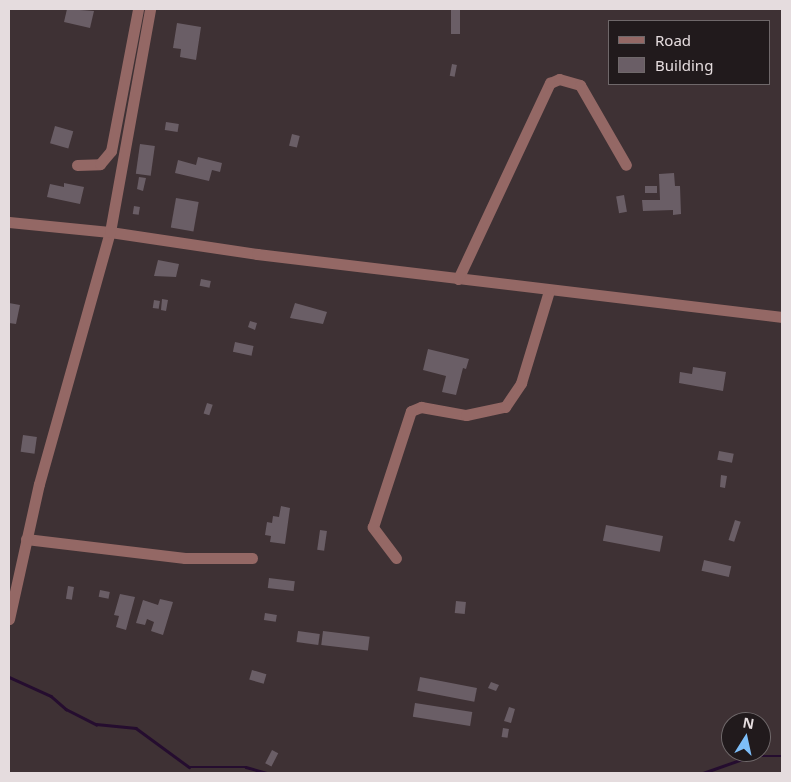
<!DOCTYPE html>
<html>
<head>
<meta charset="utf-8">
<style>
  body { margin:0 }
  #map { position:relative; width:791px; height:782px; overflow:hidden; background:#3e3134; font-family:"Noto Sans",sans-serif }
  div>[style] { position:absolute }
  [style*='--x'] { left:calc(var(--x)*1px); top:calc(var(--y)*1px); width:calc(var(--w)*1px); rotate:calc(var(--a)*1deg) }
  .stream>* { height:2.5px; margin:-1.25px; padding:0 1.25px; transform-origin:1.25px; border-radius:1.25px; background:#250d2f }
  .building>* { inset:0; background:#6a5e66; transform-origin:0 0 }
  .minor>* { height:11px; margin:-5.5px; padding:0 5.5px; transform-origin:5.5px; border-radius:5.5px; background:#946865 }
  span { translate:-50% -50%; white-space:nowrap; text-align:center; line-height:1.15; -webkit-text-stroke:4px #211a1c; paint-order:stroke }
  .frame { position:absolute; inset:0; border:10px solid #e5dcde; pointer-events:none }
  .legend { position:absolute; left:608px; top:20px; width:162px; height:65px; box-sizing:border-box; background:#211a1c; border:1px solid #6f686a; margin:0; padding:6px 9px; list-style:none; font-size:15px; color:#e5dcde }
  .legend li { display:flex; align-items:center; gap:10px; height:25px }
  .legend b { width:25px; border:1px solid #6f686a }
  .north { position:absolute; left:721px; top:712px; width:50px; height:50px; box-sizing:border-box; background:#211a1c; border:1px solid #6f686a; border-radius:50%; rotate:10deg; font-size:14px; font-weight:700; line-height:20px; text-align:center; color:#e5dcde }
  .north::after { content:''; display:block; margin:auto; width:18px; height:22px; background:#7dbef9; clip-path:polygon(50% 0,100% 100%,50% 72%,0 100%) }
</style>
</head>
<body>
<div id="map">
  <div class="stream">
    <i style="--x:9;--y:677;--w:46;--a:24.3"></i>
    <i style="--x:51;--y:696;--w:20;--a:41"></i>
    <i style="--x:66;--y:709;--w:34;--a:27"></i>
    <i style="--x:96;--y:724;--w:40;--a:5.7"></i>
    <i style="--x:136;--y:728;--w:66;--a:36.3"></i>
    <i style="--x:189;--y:767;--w:57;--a:0"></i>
    <i style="--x:246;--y:767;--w:22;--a:16"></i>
    <i style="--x:703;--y:773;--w:51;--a:-19.5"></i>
    <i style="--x:751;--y:756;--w:31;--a:0"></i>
  </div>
  <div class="building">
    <i style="clip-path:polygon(67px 9px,94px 11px,90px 28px,64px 22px)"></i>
    <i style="left:451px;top:9px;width:9px;height:25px"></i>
    <i style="clip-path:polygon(177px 23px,201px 27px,196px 60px,180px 57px,181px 49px,173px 48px)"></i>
    <i style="left:452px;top:64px;width:5px;height:12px;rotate:11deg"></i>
    <i style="left:166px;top:122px;width:13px;height:8px;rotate:9deg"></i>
    <i style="left:55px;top:126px;width:19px;height:18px;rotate:16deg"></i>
    <i style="left:292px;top:134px;width:8px;height:12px;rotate:14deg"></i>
    <i style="left:140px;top:144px;width:15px;height:30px;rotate:8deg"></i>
    <i style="clip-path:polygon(198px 157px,222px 163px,220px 172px,212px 170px,209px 181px,175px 173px,178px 160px,196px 165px)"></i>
    <i style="clip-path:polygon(674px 173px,675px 186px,680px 186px,681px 214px,673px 215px,673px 210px,643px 211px,642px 200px,660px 200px,659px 174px)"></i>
    <i style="clip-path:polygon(139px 177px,146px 178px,143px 191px,137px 189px)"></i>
    <i style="clip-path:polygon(64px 183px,84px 187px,80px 204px,47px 197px,50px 184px,64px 187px)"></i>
    <i style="left:645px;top:186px;width:12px;height:7px"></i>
    <i style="left:624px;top:195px;width:17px;height:8px;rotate:80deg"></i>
    <i style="left:176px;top:198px;width:23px;height:30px;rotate:10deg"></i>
    <i style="left:134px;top:206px;width:6px;height:8px;rotate:9deg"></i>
    <i style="clip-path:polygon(158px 260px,179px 264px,176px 277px,154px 276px)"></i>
    <i style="left:201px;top:279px;width:10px;height:7px;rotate:11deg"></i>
    <i style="clip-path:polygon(162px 299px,168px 300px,166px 311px,161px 310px)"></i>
    <i style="left:154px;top:300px;width:6px;height:8px;rotate:9deg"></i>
    <i style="clip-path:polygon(9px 303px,20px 305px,16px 324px,9px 323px)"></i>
    <i style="clip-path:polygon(295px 303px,327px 312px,323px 324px,290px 318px)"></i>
    <i style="clip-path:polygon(250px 321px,257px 323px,255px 330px,248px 327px)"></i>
    <i style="left:235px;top:342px;width:19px;height:10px;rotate:12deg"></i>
    <i style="clip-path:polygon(428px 349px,469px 359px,466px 369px,463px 368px,456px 395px,442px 392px,446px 376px,423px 370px)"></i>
    <i style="clip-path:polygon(693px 367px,726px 372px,723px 391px,679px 383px,680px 372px,692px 374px)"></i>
    <i style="left:207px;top:403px;width:6px;height:11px;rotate:18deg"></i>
    <i style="left:23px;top:435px;width:14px;height:17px;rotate:8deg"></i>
    <i style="left:719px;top:451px;width:15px;height:9px;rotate:11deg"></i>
    <i style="clip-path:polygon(721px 475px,727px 476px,725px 488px,720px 487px)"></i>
    <i style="clip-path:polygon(281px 506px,290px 508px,285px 544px,270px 542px,271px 536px,265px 535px,267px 522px,272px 523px,273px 516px,279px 517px)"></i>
    <i style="left:735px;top:520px;width:6px;height:21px;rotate:18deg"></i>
    <i style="left:606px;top:525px;width:58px;height:16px;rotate:11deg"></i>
    <i style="left:320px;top:530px;width:7px;height:20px;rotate:8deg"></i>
    <i style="left:704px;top:560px;width:28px;height:11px;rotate:13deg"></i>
    <i style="left:269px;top:578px;width:26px;height:10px;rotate:7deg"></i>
    <i style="left:68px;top:586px;width:6px;height:13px;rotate:9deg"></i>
    <i style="left:100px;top:590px;width:10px;height:7px;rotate:11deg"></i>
    <i style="clip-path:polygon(120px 594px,135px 597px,126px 630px,116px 627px,119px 616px,114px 615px)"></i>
    <i style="clip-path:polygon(160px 599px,173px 602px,163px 635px,151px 631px,154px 622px,147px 619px,145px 625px,136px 623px,143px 600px,158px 605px)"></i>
    <i style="left:456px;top:601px;width:10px;height:12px;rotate:6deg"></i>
    <i style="left:265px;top:613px;width:12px;height:7px;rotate:9deg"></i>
    <i style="left:298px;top:631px;width:22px;height:11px;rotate:8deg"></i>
    <i style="left:323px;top:631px;width:47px;height:14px;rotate:7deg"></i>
    <i style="left:252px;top:670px;width:15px;height:10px;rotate:16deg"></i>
    <i style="left:420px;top:677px;width:58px;height:14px;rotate:11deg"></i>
    <i style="clip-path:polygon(491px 682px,499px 685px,496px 691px,488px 688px)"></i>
    <i style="left:415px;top:703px;width:58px;height:14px;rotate:9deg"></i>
    <i style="clip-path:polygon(509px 707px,515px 709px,511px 723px,504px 721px)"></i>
    <i style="left:503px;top:728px;width:6px;height:9px;rotate:9deg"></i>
    <i style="left:272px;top:750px;width:7px;height:15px;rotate:27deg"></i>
  </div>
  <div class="minor">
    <i style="--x:77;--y:165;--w:23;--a:-2"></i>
    <i style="--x:100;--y:164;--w:17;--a:-50"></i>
    <i style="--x:111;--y:151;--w:145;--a:-79.2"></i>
    <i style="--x:9;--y:222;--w:101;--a:5.7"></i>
    <i style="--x:110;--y:232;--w:149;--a:8.5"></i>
    <i style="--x:257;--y:254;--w:529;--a:6.84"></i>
    <i style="--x:458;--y:279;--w:217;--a:-64.9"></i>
    <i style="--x:550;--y:83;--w:10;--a:-24"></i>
    <i style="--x:559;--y:79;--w:22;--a:16"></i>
    <i style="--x:580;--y:85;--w:92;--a:60.1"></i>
    <i style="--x:26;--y:539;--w:160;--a:6.8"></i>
    <i style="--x:185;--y:558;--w:67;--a:0"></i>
    <i style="--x:396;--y:558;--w:39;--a:-127"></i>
    <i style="--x:373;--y:527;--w:122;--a:-71.9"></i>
    <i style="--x:411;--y:411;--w:11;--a:-22"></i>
    <i style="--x:421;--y:407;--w:46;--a:10.1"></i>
    <i style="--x:466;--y:415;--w:40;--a:-12"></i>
    <i style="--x:505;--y:407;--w:29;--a:-56"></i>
    <i style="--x:521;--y:383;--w:96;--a:-73.1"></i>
    <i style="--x:9;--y:619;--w:138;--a:-77.5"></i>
    <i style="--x:39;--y:484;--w:262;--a:-74.3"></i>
    <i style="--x:110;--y:232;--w:227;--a:-79.8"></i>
  </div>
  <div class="frame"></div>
  <ul class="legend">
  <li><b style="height:6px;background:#946865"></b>Road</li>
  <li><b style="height:14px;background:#6a5e66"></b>Building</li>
  </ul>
  <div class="north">N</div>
</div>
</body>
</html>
